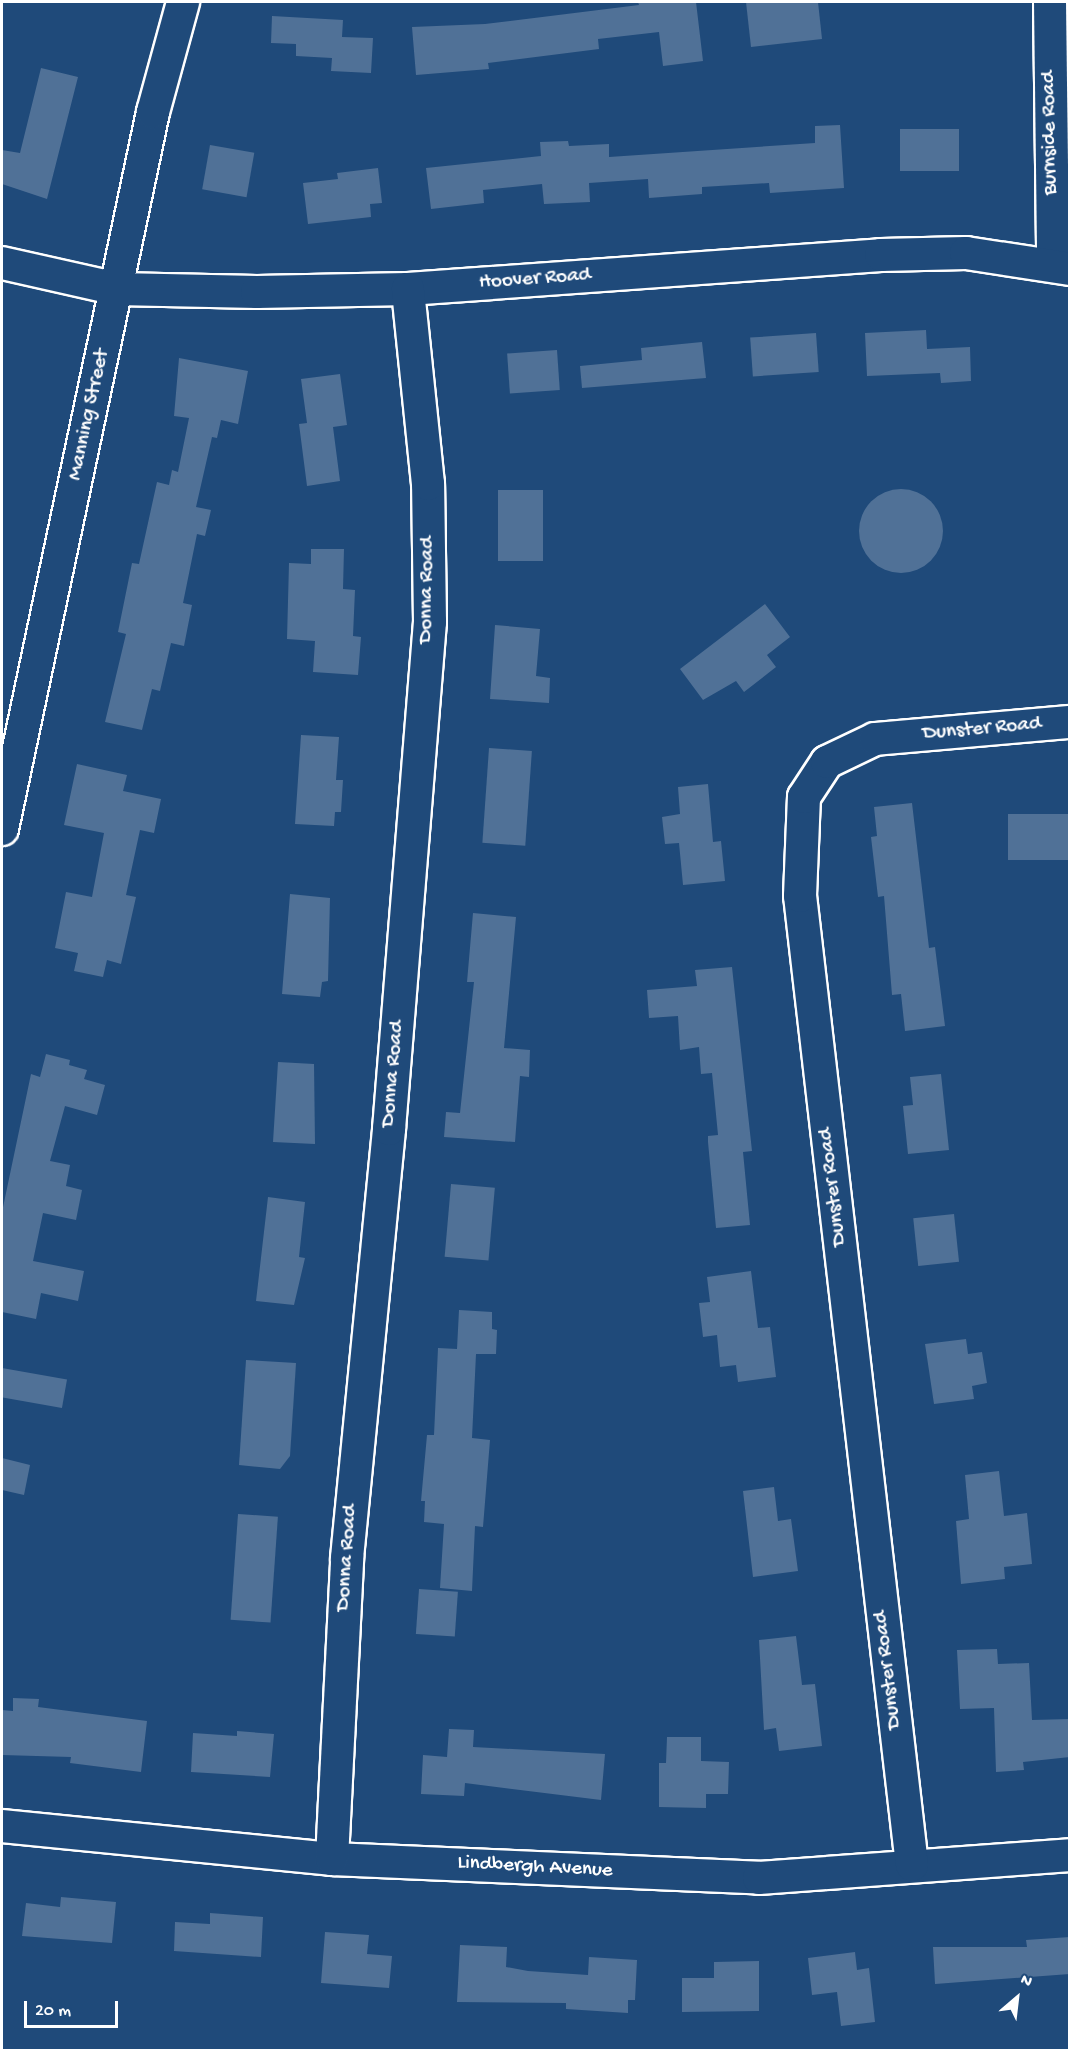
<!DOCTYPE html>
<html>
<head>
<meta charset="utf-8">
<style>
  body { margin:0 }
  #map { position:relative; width:1071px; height:2052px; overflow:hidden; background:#1f4a7a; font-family:"Gochi Hand",sans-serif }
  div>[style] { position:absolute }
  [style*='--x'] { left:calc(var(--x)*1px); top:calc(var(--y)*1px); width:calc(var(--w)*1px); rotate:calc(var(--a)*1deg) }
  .building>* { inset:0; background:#507197; transform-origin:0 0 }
  .round { border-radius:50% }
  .roads { filter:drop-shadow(2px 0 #fff) drop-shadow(-2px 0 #fff) drop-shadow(0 2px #fff) drop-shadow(0 -2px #fff) }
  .minor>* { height:32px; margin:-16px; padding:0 16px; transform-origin:16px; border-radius:16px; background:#1f4a7a }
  span { translate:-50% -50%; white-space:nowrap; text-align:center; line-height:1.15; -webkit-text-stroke:6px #1f4a7a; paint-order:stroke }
  .street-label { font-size:21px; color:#fff }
  .frame { position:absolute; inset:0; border:3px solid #fff; pointer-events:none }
  .north { position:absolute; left:987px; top:1968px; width:60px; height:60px; -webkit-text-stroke:4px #1f4a7a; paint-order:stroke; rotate:28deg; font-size:16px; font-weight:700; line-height:24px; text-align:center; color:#fff }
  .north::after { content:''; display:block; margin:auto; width:21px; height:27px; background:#fff; clip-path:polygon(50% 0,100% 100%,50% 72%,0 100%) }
  .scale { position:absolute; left:24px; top:2001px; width:94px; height:27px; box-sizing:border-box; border:3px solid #fff; border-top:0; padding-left:8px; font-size:18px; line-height:21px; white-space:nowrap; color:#fff; -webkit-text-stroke:4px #1f4a7a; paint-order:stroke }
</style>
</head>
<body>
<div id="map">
  <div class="building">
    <i style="clip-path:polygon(638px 2px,696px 2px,703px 61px,663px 66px,659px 32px,598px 39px,599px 49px,488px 63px,489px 69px,416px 75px,412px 27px,485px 24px,639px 5px)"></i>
    <i style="clip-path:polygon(746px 2px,818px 2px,822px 39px,751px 47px)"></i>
    <i style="clip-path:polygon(272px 16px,343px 20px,342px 37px,373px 38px,371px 73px,331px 71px,332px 58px,296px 56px,296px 44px,271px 43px)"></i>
    <i style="clip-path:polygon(41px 68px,78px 77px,47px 199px,2px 184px,2px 150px,20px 153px)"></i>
    <i style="clip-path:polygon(840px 125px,844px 188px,770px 193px,769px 183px,702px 187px,702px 194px,649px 198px,648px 179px,589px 183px,590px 202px,544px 204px,542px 184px,483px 190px,484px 203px,431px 209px,426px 168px,541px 156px,540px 142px,568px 141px,569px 146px,609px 144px,609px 157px,815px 143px,815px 126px)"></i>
    <i style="left:959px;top:129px;width:42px;height:59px;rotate:90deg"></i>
    <i style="left:210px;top:145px;width:45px;height:45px;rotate:10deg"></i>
    <i style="clip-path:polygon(378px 168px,382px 203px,370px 204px,371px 217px,308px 224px,303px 183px,338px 179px,337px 173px)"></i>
    <i style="clip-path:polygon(926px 330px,927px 349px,970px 347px,971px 381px,941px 383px,940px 373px,867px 376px,865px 333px)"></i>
    <i style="left:816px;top:333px;width:39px;height:66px;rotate:86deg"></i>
    <i style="clip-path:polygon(702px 342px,706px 378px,582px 388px,580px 366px,642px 360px,641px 348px)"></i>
    <i style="left:557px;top:350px;width:40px;height:50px;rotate:86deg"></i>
    <i style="clip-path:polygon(179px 358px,248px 371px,238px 424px,221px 420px,217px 438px,212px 437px,196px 507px,211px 510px,205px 536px,197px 534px,183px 603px,192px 605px,184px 646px,171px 643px,160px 691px,152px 689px,142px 730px,105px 722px,126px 634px,118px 632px,132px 563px,139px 564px,157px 482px,169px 485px,172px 470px,178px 472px,189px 418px,174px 416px)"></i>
    <i style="clip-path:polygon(340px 374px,347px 425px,333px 427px,340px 481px,307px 486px,299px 424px,307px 423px,301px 379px)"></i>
    <i class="round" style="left:859px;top:489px;width:84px;height:84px"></i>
    <i style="left:498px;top:490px;width:45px;height:71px"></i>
    <i style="clip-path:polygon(311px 549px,344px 549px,343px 589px,355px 590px,353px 636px,361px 637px,358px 675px,313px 672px,315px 641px,287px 639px,289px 563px,311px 564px)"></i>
    <i style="clip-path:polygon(765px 604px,790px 637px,767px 655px,776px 667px,744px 692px,736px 681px,703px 700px,680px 669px)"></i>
    <i style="clip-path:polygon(495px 625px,540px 629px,536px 676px,550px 678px,549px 703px,490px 699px)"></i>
    <i style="clip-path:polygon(301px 735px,339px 737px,336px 780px,343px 780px,341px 812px,335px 812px,334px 826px,295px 824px)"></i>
    <i style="left:489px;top:748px;width:43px;height:95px;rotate:4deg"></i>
    <i style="clip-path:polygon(77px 764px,127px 775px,123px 791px,161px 799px,154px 833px,140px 830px,126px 895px,136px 897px,121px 964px,107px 960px,103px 977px,74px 971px,78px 953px,55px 948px,66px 892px,92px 897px,104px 833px,64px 825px)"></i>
    <i style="clip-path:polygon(708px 784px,713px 842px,721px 841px,725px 881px,683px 885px,679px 843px,665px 844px,662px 817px,680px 814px,678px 787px)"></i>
    <i style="clip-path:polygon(912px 803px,929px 948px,935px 947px,945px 1026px,905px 1031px,901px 994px,892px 995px,884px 896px,878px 897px,871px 837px,877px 836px,874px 807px)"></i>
    <i style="left:1070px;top:814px;width:46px;height:62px;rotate:90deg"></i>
    <i style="clip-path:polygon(290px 894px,330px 898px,328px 981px,322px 982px,320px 997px,282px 994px)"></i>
    <i style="clip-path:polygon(473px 913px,516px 917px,504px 1048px,530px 1050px,529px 1077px,520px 1076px,515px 1142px,444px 1137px,446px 1112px,460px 1113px,474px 982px,467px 982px)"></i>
    <i style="clip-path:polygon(732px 967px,752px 1151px,743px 1152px,750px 1225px,716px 1228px,708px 1142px,708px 1136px,718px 1135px,712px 1073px,701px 1074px,699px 1047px,680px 1050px,678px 1016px,649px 1018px,647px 990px,697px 986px,695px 970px)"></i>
    <i style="clip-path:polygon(46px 1054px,70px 1060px,69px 1065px,87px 1070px,84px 1079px,105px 1085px,97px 1115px,65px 1106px,50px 1161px,70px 1165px,66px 1186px,82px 1190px,76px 1220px,43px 1213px,33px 1261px,84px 1271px,78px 1301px,41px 1293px,36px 1319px,2px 1312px,2px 1212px,31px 1074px,40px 1077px)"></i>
    <i style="clip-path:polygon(278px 1062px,314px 1064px,315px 1144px,273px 1142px)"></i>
    <i style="clip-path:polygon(941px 1074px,949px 1150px,908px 1154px,903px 1106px,913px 1105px,910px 1077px)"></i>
    <i style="left:451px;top:1184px;width:44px;height:73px;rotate:5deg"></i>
    <i style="clip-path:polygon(268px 1197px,305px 1202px,299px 1257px,305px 1258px,294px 1305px,256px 1301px)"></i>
    <i style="left:954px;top:1214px;width:48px;height:41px;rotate:84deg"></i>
    <i style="clip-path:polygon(751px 1271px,758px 1328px,770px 1327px,776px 1377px,738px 1382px,736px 1365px,720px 1367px,717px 1335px,703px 1337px,699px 1303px,710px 1302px,707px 1277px)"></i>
    <i style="clip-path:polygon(459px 1310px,492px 1312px,492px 1329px,497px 1330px,496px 1354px,476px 1354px,472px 1438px,490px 1440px,483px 1527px,475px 1526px,472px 1591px,440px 1588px,444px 1524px,424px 1522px,425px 1501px,421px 1501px,427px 1435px,434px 1435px,438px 1348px,457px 1349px)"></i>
    <i style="clip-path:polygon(966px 1339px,968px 1354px,982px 1352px,987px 1383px,972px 1386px,974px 1399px,934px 1404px,925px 1344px)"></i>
    <i style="clip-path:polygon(246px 1360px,296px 1363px,290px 1456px,280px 1469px,239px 1465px)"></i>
    <i style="left:2px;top:1368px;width:66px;height:29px;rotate:10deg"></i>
    <i style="clip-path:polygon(2px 1458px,30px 1465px,24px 1495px,2px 1490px)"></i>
    <i style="clip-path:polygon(999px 1471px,1004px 1516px,1027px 1513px,1032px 1564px,1004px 1567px,1005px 1579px,961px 1584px,956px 1521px,969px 1519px,965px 1475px)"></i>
    <i style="clip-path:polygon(774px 1487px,778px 1521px,791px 1519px,798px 1571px,753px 1577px,743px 1491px)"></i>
    <i style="left:238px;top:1514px;width:40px;height:106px;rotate:4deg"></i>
    <i style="left:419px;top:1589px;width:39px;height:45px;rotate:4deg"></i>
    <i style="clip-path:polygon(796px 1636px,802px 1685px,815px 1684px,822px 1746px,779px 1751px,776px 1728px,764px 1730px,759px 1640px)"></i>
    <i style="clip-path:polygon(997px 1649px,998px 1664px,1029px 1663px,1032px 1720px,1070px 1719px,1070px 1757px,1023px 1762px,1024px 1770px,996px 1772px,994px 1708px,960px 1709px,957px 1650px)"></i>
    <i style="clip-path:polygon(13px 1698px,39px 1699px,38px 1707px,147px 1721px,141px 1772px,70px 1763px,71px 1757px,2px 1755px,2px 1710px,13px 1711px)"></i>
    <i style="clip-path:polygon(449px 1729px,474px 1730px,473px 1747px,605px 1754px,601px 1800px,465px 1783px,464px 1796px,421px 1794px,423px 1755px,447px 1757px)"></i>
    <i style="clip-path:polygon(237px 1731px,274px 1734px,270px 1777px,191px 1772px,193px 1733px,237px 1736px)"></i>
    <i style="clip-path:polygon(667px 1737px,701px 1737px,701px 1761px,729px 1762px,728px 1794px,706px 1794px,706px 1808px,659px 1807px,659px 1763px,666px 1763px)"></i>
    <i style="clip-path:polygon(61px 1897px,116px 1902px,112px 1943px,22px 1936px,26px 1903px,60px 1907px)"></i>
    <i style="clip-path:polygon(210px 1913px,263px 1917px,261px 1957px,174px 1951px,175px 1922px,210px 1924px)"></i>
    <i style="clip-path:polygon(325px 1932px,369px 1935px,367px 1954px,392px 1956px,389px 1988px,321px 1983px)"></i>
    <i style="clip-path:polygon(1070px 1937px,1070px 1974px,935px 1984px,933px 1947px,1027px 1947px,1026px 1940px)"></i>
    <i style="clip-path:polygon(460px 1945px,507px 1947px,506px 1967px,528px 1971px,588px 1975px,589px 1957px,637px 1960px,635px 2000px,628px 2000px,628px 2013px,566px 2009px,566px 2003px,457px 2002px)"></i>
    <i style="clip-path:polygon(855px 1952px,857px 1970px,869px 1968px,875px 2022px,841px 2026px,837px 1992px,812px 1995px,808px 1958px)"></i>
    <i style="clip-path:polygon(759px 1961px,759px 2011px,682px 2012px,682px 1978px,714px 1978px,714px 1962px)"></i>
  </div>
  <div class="roads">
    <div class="minor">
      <i style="--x:1050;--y:2;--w:262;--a:89.3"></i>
      <i style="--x:2;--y:263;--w:118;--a:12.7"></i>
      <i style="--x:117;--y:289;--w:140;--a:1.2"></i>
      <i style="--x:257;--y:292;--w:151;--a:-1.1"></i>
      <i style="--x:408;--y:289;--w:474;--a:-4.1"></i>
      <i style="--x:881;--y:255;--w:85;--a:-1.3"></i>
      <i style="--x:966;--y:253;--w:105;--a:8.7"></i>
      <i style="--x:2;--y:829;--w:733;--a:-78.11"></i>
      <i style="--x:153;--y:112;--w:114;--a:-74.7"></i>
      <i style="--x:2;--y:1826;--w:332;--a:5.7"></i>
      <i style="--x:332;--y:1859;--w:427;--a:2.5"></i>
      <i style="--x:759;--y:1878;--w:312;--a:-4.2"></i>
      <i style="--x:332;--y:1859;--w:301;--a:-87.1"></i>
      <i style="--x:347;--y:1558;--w:431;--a:-84.4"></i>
      <i style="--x:389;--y:1129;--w:509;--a:-85.38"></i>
      <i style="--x:430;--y:622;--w:138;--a:-90.8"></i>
      <i style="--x:428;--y:484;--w:196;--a:-95.9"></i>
      <i style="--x:912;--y:1865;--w:975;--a:-96.59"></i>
      <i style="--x:800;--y:896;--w:99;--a:-87.7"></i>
      <i style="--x:804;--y:797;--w:42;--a:-56.7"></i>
      <i style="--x:827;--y:762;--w:53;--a:-25.6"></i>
      <i style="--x:875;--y:739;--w:196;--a:-5"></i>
    </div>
  </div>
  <div class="street-label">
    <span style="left:1051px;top:133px;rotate:-91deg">Burnside Road</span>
    <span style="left:535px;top:280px;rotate:-4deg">Hoover Road</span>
    <span style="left:90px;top:415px;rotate:-78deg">Manning Street</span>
    <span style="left:428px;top:590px;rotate:-89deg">Donna Road</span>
    <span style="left:982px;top:730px;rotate:-5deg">Dunster Road</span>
    <span style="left:394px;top:1074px;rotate:-85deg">Donna Road</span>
    <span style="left:834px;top:1187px;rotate:-97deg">Dunster Road</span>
    <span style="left:348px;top:1558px;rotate:-86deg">Donna Road</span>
    <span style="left:889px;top:1670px;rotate:-97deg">Dunster Road</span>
    <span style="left:535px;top:1868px;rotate:3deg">Lindbergh Avenue</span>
  </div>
  <div class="frame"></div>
  <div class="north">N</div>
  <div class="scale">20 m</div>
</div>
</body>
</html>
